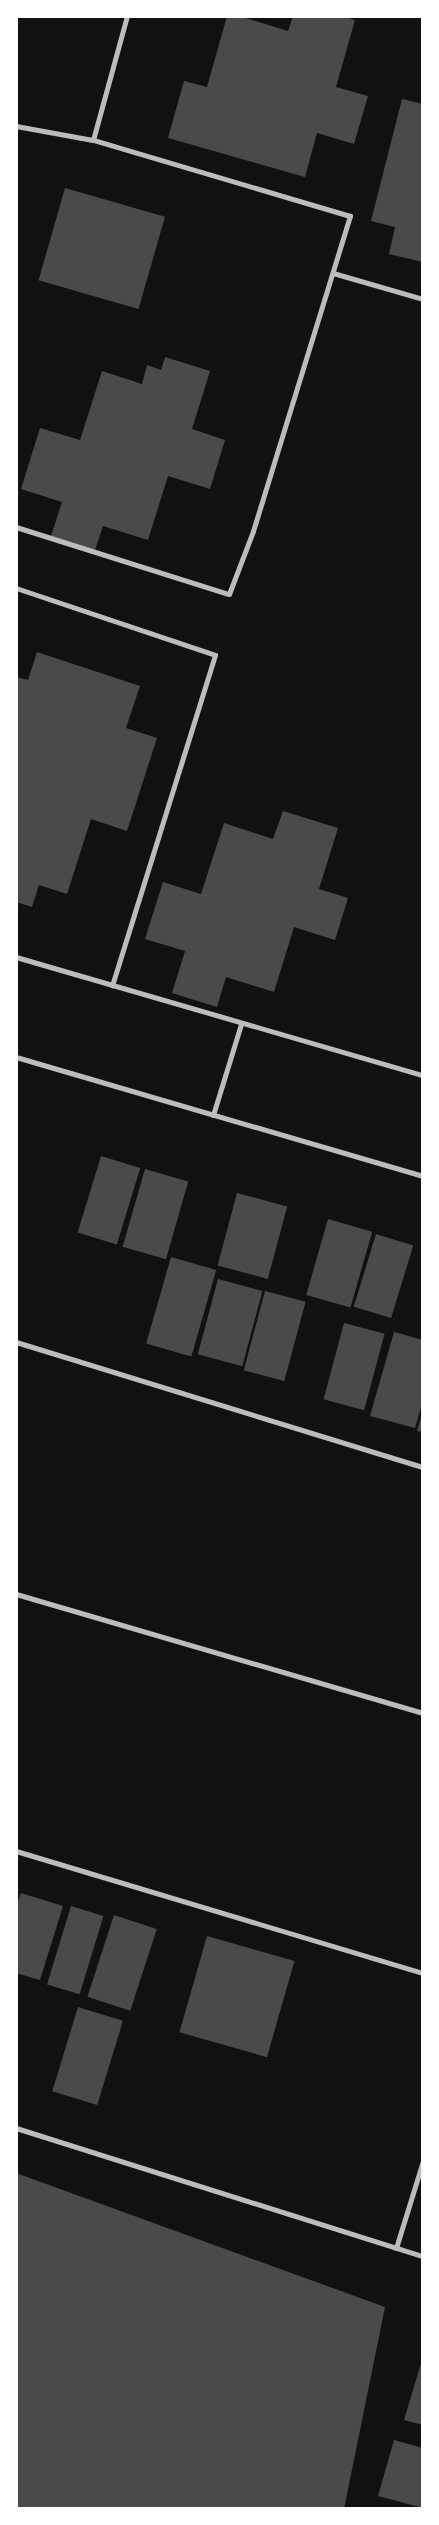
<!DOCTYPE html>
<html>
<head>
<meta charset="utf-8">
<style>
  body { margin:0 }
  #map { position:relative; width:439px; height:2525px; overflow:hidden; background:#111; font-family:"DejaVu Sans",sans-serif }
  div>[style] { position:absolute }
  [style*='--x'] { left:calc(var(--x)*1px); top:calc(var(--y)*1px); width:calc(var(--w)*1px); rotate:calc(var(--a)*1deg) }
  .building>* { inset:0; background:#4a4a4a; transform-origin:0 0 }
  .minor>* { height:5px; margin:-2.5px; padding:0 2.5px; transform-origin:2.5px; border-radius:2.5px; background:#bcbcbc }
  span { translate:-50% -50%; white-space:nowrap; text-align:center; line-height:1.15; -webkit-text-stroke:4px #fff; paint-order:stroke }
  .frame { position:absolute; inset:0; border:18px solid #fff; pointer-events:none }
</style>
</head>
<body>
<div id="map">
  <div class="building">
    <i style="clip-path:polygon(227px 16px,239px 16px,288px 31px,293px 16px,341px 16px,355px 20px,336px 87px,368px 96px,354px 144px,317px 133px,305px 177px,168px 138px,184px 81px,207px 87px)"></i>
    <i style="clip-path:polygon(402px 99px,423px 104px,423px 262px,389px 254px,395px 227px,371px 221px)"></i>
    <i style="left:65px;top:188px;width:104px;height:96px;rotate:16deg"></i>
    <i style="clip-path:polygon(165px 357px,210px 371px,192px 429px,225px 440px,210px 489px,168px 476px,148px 540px,103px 526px,95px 550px,51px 536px,62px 502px,21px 489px,40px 428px,80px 440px,102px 371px,142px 384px,147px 365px,161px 370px)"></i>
    <i style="clip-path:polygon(37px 652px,140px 686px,126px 728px,157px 738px,127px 831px,91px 819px,67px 894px,39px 885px,32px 907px,16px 902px,16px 677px,28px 680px)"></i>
    <i style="clip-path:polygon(283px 811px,338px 828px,319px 889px,348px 898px,335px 940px,294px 927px,274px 992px,226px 977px,217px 1007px,172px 993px,185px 951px,145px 939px,163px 882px,201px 894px,224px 823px,273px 839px)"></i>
    <i style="left:101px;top:1156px;width:41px;height:80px;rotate:17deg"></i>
    <i style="left:145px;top:1169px;width:45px;height:81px;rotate:16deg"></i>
    <i style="left:237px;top:1193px;width:52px;height:75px;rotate:15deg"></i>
    <i style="left:328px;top:1219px;width:46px;height:79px;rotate:16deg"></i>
    <i style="left:376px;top:1234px;width:39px;height:76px;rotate:17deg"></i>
    <i style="left:171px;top:1257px;width:47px;height:90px;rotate:16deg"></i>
    <i style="left:218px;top:1279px;width:46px;height:78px;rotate:15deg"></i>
    <i style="left:265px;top:1291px;width:42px;height:82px;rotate:15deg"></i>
    <i style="left:344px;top:1323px;width:42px;height:79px;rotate:15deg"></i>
    <i style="clip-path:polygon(394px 1332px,423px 1340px,423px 1400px,415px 1428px,370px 1416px)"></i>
    <i style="clip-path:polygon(422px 1414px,423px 1414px,423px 1432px,417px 1431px)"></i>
    <i style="clip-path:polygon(21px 1893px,63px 1906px,40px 1980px,16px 1973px,16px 1907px)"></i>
    <i style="left:71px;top:1906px;width:34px;height:82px;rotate:17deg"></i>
    <i style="left:114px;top:1915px;width:45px;height:86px;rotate:18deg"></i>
    <i style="left:207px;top:1936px;width:91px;height:100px;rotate:16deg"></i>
    <i style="left:78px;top:2007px;width:47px;height:88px;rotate:17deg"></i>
    <i style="clip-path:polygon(16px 2173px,385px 2307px,344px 2509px,16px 2509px)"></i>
    <i style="clip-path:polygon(422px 2360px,423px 2360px,423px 2425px,404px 2420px)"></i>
    <i style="clip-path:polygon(394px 2440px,423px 2448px,423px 2508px,378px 2496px)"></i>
  </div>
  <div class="minor">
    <i style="--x:16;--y:126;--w:78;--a:10.3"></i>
    <i style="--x:333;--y:273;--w:94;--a:16.1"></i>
    <i style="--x:16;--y:527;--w:223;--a:17.5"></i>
    <i style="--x:229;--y:594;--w:67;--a:-69.1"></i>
    <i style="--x:253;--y:531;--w:330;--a:-72.9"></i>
    <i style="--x:350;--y:216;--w:268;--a:-163.5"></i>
    <i style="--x:93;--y:140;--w:129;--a:-74.7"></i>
    <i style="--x:16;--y:588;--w:210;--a:18.6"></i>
    <i style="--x:215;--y:655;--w:346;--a:107.3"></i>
    <i style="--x:16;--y:957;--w:424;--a:16.2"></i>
    <i style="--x:16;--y:1057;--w:424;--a:16.3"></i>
    <i style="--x:213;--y:1115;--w:95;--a:-72.9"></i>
    <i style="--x:16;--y:1342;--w:426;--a:17.1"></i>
    <i style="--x:16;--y:1594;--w:424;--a:16.3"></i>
    <i style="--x:16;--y:1851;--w:425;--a:16.7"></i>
    <i style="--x:16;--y:2128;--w:427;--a:17.5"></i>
    <i style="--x:396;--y:2248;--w:91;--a:-72.8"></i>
  </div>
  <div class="frame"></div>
</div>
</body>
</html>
